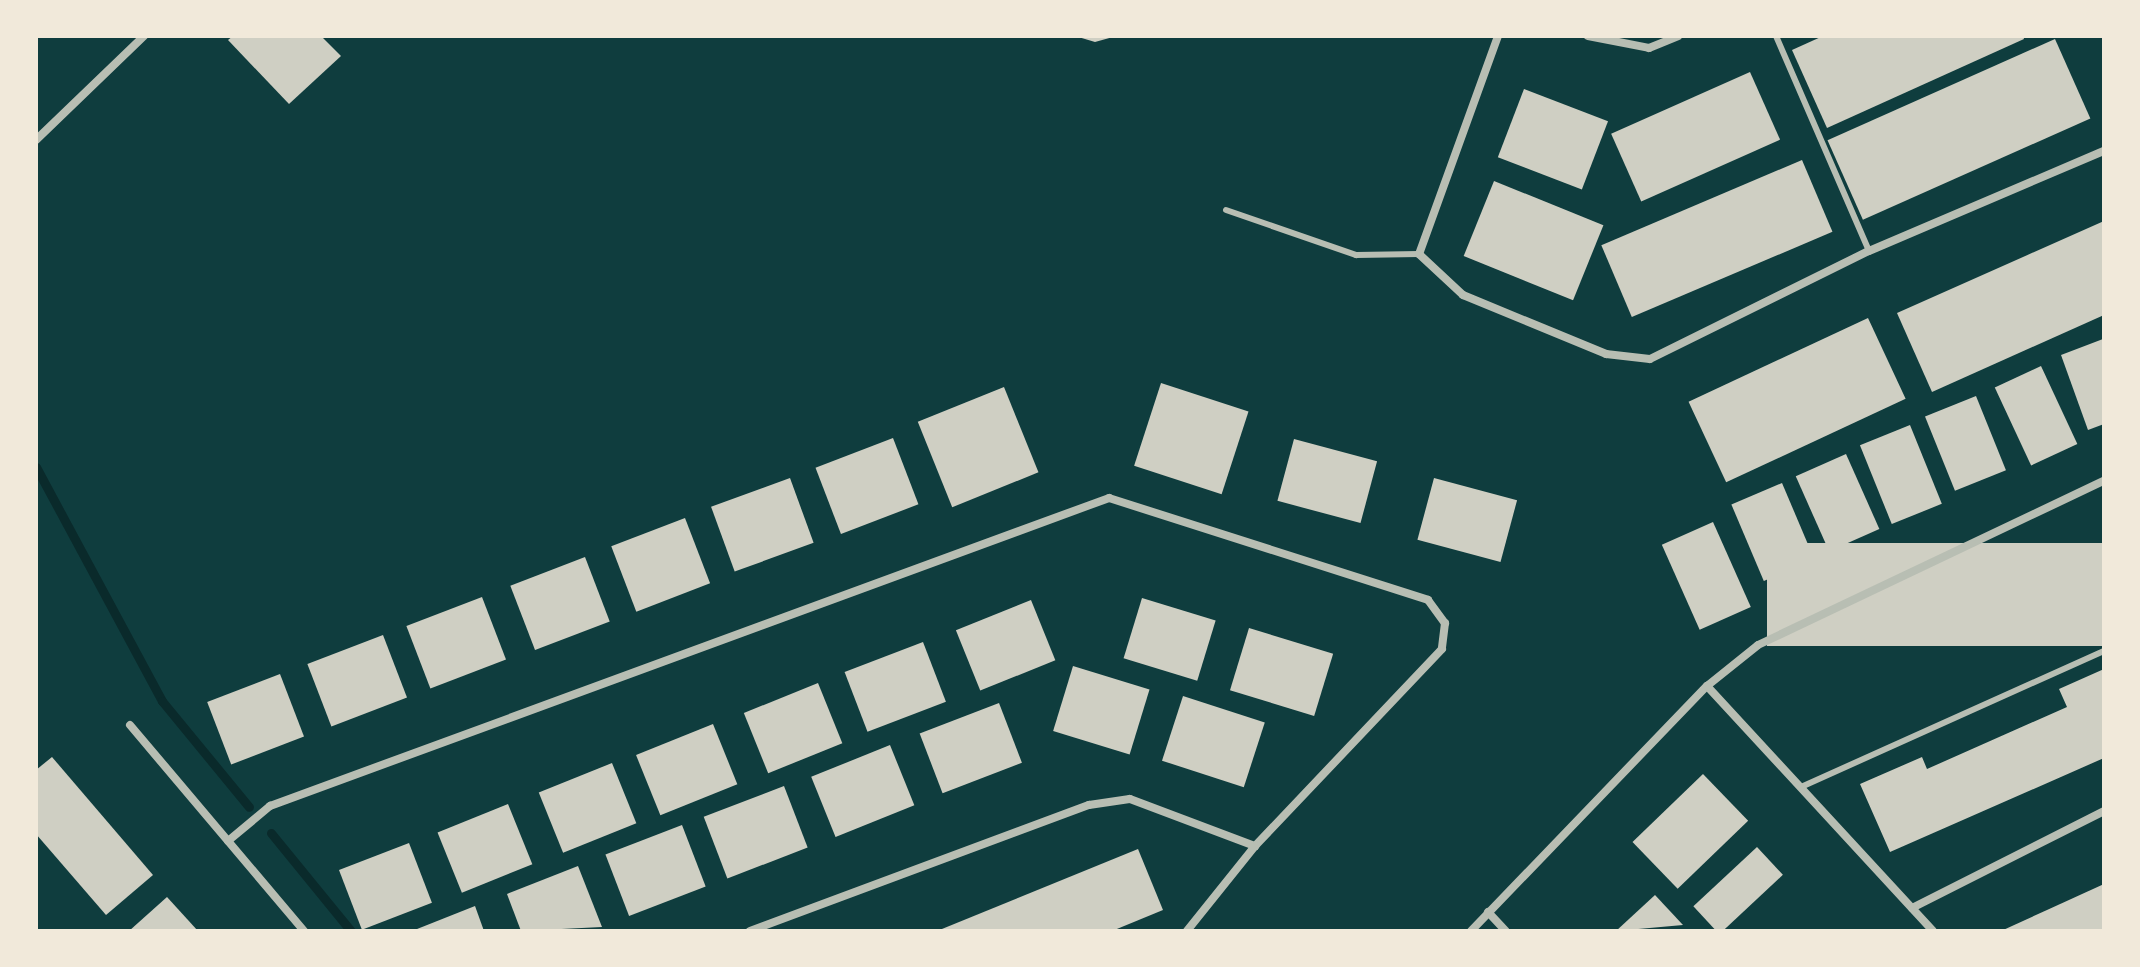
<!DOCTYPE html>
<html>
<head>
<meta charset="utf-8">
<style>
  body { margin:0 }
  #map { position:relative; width:2140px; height:967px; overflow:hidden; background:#0f3d3e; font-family:Barlow,sans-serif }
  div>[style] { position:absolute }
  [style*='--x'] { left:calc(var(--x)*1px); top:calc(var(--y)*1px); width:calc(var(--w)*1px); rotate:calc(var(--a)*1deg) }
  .stream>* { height:9px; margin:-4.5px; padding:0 4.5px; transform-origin:4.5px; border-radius:4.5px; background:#0a2a2b }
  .building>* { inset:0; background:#cfcfc3; transform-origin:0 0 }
  .service>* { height:6px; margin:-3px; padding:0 3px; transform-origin:3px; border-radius:3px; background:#b8beb3 }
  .minor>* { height:8px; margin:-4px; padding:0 4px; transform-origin:4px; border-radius:4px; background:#b8beb3 }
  span { translate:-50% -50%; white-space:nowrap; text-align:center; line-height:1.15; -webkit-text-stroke:7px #f1e9da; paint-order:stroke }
  .frame { position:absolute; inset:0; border:38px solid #f1e9da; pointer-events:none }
</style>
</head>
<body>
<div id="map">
  <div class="stream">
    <i style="--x:36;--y:467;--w:266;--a:61.7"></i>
    <i style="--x:162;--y:701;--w:137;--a:50.6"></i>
    <i style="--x:271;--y:833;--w:127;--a:50.8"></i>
  </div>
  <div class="building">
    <i style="clip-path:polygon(233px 36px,321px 36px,341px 56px,289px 104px,228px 40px)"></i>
    <i style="clip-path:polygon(1075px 36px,1113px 36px,1113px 37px,1095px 42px)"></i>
    <i style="clip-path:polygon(1823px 36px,2023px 36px,2024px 39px,1827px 128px,1792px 50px)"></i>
    <i style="left:2055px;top:39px;width:87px;height:249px;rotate:66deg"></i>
    <i style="left:1750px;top:72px;width:74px;height:152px;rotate:66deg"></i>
    <i style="left:1524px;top:89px;width:90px;height:73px;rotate:21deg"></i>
    <i style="left:1802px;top:160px;width:78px;height:218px;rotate:67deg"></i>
    <i style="left:1494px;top:181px;width:118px;height:81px;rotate:22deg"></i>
    <i style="clip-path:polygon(2104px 221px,2104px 315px,1932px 392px,1897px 313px)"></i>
    <i style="left:1868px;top:318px;width:89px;height:198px;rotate:65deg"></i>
    <i style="clip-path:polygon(2103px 339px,2104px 424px,2088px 430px,2061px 355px)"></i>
    <i style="left:2041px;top:366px;width:86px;height:51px;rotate:65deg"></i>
    <i style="left:1161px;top:383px;width:92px;height:87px;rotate:18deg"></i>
    <i style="left:1004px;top:387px;width:92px;height:93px;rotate:68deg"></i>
    <i style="left:1976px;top:396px;width:80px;height:55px;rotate:68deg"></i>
    <i style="left:1910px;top:425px;width:85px;height:54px;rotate:68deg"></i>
    <i style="left:893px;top:438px;width:71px;height:83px;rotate:69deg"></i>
    <i style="left:1294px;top:439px;width:86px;height:64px;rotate:15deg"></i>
    <i style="left:1846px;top:454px;width:82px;height:55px;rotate:66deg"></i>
    <i style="left:790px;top:478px;width:69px;height:84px;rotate:70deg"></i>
    <i style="left:1434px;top:478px;width:86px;height:64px;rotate:15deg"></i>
    <i style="left:1782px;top:483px;width:83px;height:55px;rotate:67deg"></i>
    <i style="left:685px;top:518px;width:70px;height:79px;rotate:69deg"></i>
    <i style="left:1713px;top:522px;width:93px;height:56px;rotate:66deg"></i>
    <i style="left:2104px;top:543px;width:103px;height:337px;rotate:90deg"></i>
    <i style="left:585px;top:557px;width:69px;height:80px;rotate:69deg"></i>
    <i style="left:482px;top:597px;width:67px;height:81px;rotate:69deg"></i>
    <i style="left:1142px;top:598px;width:77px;height:63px;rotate:17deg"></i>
    <i style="left:1031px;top:600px;width:65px;height:81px;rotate:68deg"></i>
    <i style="left:1249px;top:628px;width:88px;height:65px;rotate:17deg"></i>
    <i style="left:383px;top:635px;width:67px;height:81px;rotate:69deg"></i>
    <i style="left:923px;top:642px;width:64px;height:84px;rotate:69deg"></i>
    <i style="left:1073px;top:666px;width:80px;height:68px;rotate:17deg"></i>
    <i style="clip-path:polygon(2104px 669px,2104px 758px,1890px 852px,1860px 784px,1922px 757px,1927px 769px,2067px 707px,2059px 689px)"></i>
    <i style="left:280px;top:674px;width:67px;height:78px;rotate:69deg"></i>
    <i style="left:818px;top:683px;width:65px;height:80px;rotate:68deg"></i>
    <i style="left:1183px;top:696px;width:86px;height:68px;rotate:18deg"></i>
    <i style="left:999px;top:703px;width:64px;height:85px;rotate:69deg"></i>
    <i style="left:713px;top:724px;width:65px;height:83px;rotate:68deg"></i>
    <i style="left:890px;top:745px;width:65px;height:85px;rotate:68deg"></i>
    <i style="clip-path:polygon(52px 757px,153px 875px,106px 915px,36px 834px,36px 770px)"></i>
    <i style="left:612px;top:763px;width:65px;height:79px;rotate:68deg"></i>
    <i style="left:1703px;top:774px;width:65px;height:98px;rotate:46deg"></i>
    <i style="left:784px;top:786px;width:66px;height:86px;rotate:69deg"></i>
    <i style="left:508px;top:804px;width:65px;height:76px;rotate:68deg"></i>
    <i style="left:682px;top:825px;width:66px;height:82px;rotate:69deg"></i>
    <i style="left:409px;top:843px;width:64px;height:75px;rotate:69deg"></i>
    <i style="left:1757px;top:847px;width:38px;height:87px;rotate:47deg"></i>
    <i style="clip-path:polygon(1138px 849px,1163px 910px,1112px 931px,937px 931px)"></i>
    <i style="clip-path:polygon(578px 866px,602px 927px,521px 931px,507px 894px)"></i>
    <i style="clip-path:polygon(2104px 884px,2104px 931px,2001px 931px,2047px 910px)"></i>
    <i style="clip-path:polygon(1655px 895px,1683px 925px,1616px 931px)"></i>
    <i style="clip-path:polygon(167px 897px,198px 931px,129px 931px)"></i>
    <i style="clip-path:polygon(475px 906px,484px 931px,412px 931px)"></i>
  </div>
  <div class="service">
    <i style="--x:1776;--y:36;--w:234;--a:66.6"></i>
    <i style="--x:1226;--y:210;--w:138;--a:19.1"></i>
    <i style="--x:1356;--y:255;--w:63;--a:-0.9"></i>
    <i style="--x:1801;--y:787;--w:332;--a:-24.2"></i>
  </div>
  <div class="minor">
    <i style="--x:1498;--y:36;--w:232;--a:109.9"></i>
    <i style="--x:1419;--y:254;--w:60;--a:43"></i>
    <i style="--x:1463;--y:295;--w:155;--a:22.4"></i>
    <i style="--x:1606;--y:354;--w:44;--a:6.5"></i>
    <i style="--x:1650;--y:359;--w:244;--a:-26.3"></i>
    <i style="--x:1869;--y:251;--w:255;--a:-23.1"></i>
    <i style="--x:1588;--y:36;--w:62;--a:11.1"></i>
    <i style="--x:1649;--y:48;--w:31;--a:-22"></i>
    <i style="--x:36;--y:140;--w:150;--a:-43.9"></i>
    <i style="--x:1707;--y:686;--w:333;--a:47.3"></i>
    <i style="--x:130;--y:725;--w:270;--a:49.8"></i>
    <i style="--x:228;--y:841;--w:55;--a:-39.8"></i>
    <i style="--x:270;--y:806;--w:894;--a:-20.16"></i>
    <i style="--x:1109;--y:498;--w:335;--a:17.7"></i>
    <i style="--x:1428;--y:600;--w:29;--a:54"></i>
    <i style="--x:1445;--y:623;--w:26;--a:97"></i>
    <i style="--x:1442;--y:649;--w:272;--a:133.5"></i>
    <i style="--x:1255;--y:846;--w:109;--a:128.7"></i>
    <i style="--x:1912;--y:908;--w:215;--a:-26.8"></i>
    <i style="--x:1488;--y:912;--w:26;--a:47"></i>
    <i style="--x:750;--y:931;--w:362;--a:-20.4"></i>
    <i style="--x:1089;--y:805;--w:41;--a:-8.3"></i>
    <i style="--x:1130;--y:799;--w:134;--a:20.6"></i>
    <i style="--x:1471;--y:931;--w:340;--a:-46.1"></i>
    <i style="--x:1707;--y:686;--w:65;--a:-38.8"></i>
    <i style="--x:1758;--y:645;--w:383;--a:-25.4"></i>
  </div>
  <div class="frame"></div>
</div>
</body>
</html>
